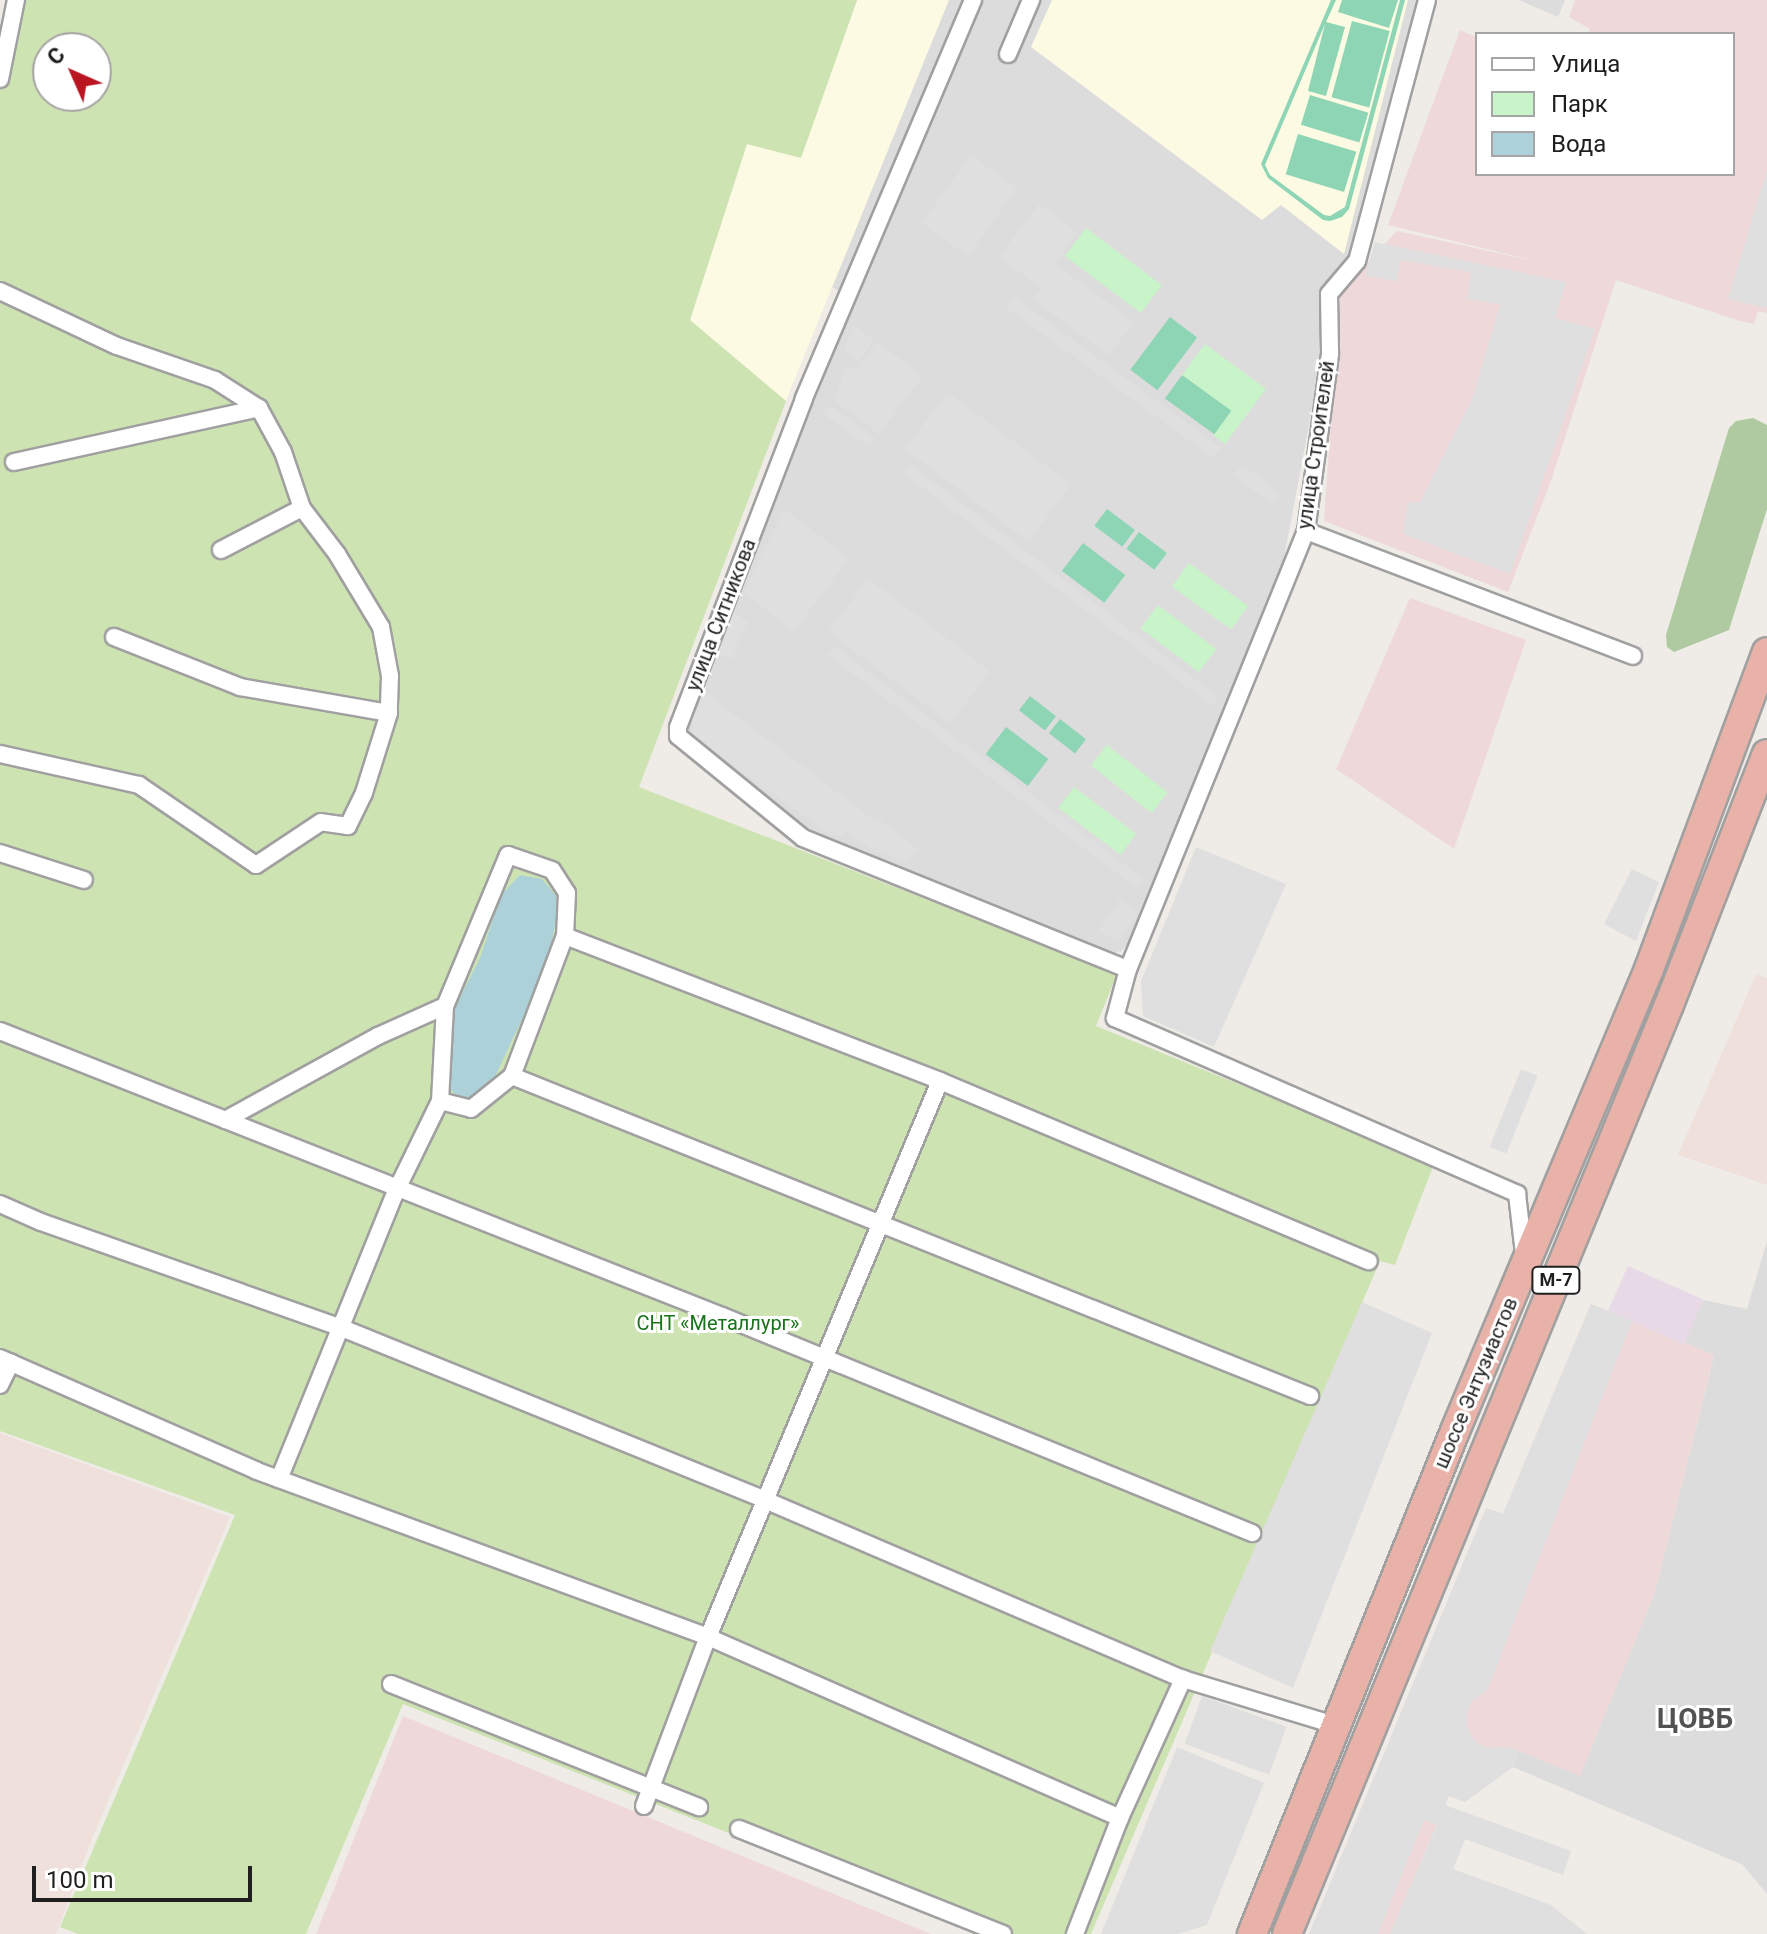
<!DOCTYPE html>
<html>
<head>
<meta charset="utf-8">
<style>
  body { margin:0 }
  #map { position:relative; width:1767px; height:1934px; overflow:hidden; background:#efece7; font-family:Roboto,sans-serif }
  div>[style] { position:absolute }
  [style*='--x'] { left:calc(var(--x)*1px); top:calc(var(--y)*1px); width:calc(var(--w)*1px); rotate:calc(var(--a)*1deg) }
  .residential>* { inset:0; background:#dddcdc }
  .commercial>* { inset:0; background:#eed8d9 }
  .industrial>* { inset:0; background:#e7d9e6; transform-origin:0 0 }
  .education>* { inset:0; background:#fcfae3 }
  .military>* { inset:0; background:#efe0dc }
  .grass>* { inset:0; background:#cee3b2 }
  .forest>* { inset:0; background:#afcaa0 }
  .park>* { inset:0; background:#c9f4c9; transform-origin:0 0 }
  .pitch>* { inset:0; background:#8dd5b4; transform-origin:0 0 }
  .parking>* { inset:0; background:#dfdfdf; transform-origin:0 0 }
  .water>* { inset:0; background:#acd1d8 }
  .roads { filter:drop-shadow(2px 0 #a0a0a0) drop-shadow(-2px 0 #a0a0a0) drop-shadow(0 2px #a0a0a0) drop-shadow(0 -2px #a0a0a0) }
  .minor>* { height:16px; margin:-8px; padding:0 8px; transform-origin:8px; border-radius:8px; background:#fff }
  .trunk>* { height:28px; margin:-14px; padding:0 14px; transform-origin:14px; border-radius:14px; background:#e8b2a9 }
  span { translate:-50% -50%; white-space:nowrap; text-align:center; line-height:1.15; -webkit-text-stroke:6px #fff; paint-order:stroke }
  .shield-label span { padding:2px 6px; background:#fff; border:2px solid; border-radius:6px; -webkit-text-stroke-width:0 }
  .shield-label { font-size:18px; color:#1f1f1f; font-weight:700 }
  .street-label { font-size:20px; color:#1f1f1f }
  .park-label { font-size:20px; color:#187319 }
  .district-label { font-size:28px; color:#525252; font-weight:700 }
  .legend { position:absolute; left:1475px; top:32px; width:260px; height:144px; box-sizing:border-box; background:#fff; border:2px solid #a5a5a5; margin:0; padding:10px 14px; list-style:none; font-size:24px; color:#1f1f1f }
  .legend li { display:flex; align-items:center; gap:16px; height:40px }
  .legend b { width:40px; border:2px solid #a5a5a5 }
  .north { position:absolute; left:32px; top:32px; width:80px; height:80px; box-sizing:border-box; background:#fff; border:2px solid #a5a5a5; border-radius:50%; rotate:315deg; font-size:22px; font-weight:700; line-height:32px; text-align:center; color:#1f1f1f }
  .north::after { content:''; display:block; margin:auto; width:28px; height:36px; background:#b91622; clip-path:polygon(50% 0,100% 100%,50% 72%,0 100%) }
  .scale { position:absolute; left:32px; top:1866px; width:220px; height:36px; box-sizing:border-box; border:4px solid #1f1f1f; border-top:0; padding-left:10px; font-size:24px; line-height:28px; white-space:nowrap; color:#1f1f1f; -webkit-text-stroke:6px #fff; paint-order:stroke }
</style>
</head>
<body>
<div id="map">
  <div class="residential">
    <i style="clip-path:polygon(794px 0,1422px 0,1358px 237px,1325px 297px,1323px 350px,1284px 558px,1133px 939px,1120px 952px,1113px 953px,808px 833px,683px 730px,854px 301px,832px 287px,786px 401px)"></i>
    <i style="clip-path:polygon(1519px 0,1565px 0,1558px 17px)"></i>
    <i style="clip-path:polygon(1767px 1241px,1767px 1894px,1743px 1865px,1513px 1767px,1519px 1751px,1580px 1775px,1655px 1592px,1714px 1356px,1683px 1342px,1704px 1300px,1747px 1309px)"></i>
  </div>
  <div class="commercial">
    <i style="clip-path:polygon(1575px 0,1767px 0,1767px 313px,1758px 311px,1754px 324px,1740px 321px,1616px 280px,1551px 481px,1508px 592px,1324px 521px,1340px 292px,1397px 231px,1544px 263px,1388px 225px,1460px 30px,1477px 38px,1477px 174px,1733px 174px,1733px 34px,1588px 34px,1590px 29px,1569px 17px)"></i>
    <i style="clip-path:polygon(1410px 598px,1526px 640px,1454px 849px,1336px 769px)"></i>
    <i style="clip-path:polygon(1591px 1304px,1714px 1355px,1655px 1592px,1580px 1776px,1519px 1751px,1513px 1767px,1465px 1802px,1449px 1796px,1390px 1934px,1309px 1934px,1486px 1508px,1503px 1514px)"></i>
    <i style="clip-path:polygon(403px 1716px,931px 1934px,316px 1934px)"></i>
  </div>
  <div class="industrial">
    <i style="left:1628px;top:1266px;width:83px;height:49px;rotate:24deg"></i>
  </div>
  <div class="education">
    <i style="clip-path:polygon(857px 0,949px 0,786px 401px,690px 320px,747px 144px,801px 157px)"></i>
    <i style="clip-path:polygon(1052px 0,1408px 0,1344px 254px,1281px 205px,1262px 220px,1031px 47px)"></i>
  </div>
  <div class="military">
    <i style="clip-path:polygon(1756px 974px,1767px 978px,1767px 1185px,1678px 1155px)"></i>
    <i style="clip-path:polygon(0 1433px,230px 1517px,93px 1836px,56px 1934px,0 1934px)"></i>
  </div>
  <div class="grass">
    <i style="clip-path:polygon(evenodd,10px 0,857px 0,801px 158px,747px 144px,690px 320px,786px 401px,639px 787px,1117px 974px,1096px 1026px,1434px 1164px,1395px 1265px,1380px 1261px,1091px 1934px,984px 1934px,403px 1704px,306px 1934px,78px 1934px,60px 1927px,235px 1515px,0 1431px,0 51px,10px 0,48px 48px,96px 48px,96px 96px,48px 96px,48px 48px)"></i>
  </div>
  <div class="forest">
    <i style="clip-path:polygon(1753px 418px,1767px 425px,1767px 509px,1729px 630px,1674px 652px,1667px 647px,1666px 635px,1729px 428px,1736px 421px)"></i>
  </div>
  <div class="park">
    <i style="left:1086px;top:228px;width:95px;height:35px;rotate:37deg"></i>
    <i style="clip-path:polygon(1205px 344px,1266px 389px,1225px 444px,1213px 435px,1231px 411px,1182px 375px)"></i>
    <i style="left:1189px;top:563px;width:73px;height:29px;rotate:36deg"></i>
    <i style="left:1158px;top:605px;width:73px;height:29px;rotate:37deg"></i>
    <i style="left:1107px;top:745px;width:77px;height:26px;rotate:38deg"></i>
    <i style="left:1074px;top:787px;width:78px;height:26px;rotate:37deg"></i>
  </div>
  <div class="pitch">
    <i style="clip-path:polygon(1331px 0,1336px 0,1326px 22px,1345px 27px,1326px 96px,1308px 91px,1325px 24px,1265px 165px,1270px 175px,1324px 215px,1330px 216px,1345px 207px,1400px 0,1405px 0,1349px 209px,1342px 217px,1330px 221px,1323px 220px,1268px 178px,1261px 164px)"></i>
    <i style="clip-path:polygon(1342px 0,1398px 0,1389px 28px,1338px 12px)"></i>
    <i style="left:1352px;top:21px;width:39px;height:79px;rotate:15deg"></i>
    <i style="left:1310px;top:95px;width:61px;height:31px;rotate:17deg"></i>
    <i style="left:1298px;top:134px;width:61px;height:42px;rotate:17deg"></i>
    <i style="left:1170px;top:317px;width:34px;height:66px;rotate:37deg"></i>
    <i style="left:1182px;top:375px;width:61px;height:29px;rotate:36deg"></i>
    <i style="left:1107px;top:509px;width:35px;height:21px;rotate:37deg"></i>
    <i style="left:1139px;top:532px;width:35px;height:21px;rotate:37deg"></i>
    <i style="left:1083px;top:543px;width:53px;height:35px;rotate:37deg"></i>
    <i style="left:1030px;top:696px;width:33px;height:18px;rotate:38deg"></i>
    <i style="left:1060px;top:719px;width:33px;height:18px;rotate:38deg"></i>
    <i style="left:1006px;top:727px;width:53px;height:34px;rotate:37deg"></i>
  </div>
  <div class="parking">
    <i style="left:971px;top:155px;width:57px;height:84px;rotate:36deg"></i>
    <i style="clip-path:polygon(1767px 170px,1767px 308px,1728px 299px)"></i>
    <i style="clip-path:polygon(1039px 204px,1078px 233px,1055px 264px,1134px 322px,1109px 355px,1033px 299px,1041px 288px,999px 257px)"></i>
    <i style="clip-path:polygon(1375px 242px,1566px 282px,1555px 318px,1595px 329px,1510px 574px,1403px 534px,1408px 502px,1420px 502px,1473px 397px,1500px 304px,1467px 299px,1471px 272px,1400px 260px,1397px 281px,1365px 276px)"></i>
    <i style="left:1014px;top:297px;width:256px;height:13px;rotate:36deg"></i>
    <i style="clip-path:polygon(854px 325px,874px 340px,858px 362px,844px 351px)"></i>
    <i style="clip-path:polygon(877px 342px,923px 376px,879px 434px,834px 400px,847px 366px,857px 369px)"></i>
    <i style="left:948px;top:392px;width:154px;height:71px;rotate:37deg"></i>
    <i style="left:830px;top:405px;width:57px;height:11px;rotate:36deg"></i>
    <i style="left:1242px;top:464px;width:48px;height:14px;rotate:37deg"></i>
    <i style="left:911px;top:465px;width:385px;height:11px;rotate:37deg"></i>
    <i style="clip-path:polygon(784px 509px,849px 558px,794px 631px,744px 593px)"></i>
    <i style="left:868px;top:579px;width:153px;height:66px;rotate:37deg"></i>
    <i style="clip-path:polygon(732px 610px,748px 623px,731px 659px,715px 652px)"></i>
    <i style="left:834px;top:646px;width:389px;height:11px;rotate:37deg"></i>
    <i style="clip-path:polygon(705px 693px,874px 820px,877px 818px,918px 849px,907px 863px,870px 848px,846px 831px,841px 837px,830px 835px,693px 736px,692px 714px)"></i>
    <i style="clip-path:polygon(1196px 847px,1286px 884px,1214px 1047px,1143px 1016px,1141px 981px)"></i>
    <i style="clip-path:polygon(1632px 869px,1659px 882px,1636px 941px,1604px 924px)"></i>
    <i style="left:1120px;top:899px;width:23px;height:38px;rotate:34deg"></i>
    <i style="left:1521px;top:1069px;width:18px;height:84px;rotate:22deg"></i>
    <i style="clip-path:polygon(1362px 1302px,1432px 1333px,1293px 1688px,1210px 1651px)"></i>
    <i style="clip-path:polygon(1591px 1304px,1632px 1321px,1487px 1691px,1472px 1701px,1466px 1716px,1467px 1727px,1475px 1742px,1488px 1748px,1507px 1747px,1519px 1751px,1513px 1767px,1465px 1802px,1449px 1796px,1445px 1805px,1571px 1851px,1563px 1875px,1465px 1839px,1453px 1869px,1551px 1905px,1587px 1934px,1390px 1934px,1437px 1825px,1424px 1820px,1378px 1934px,1309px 1934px,1486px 1508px,1503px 1514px)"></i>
    <i style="left:1202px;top:1696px;width:90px;height:51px;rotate:20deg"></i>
    <i style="clip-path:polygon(1177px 1747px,1264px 1783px,1207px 1925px,1178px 1934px,1101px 1934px)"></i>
  </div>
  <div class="water">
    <i style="clip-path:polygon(520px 875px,542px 879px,556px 896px,557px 913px,548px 964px,491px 1085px,472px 1099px,455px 1095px,446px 1084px,446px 1064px,456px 1005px,480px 958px,501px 895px)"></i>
  </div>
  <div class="roads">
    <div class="minor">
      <i style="--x:973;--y:0;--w:433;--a:113"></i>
      <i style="--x:804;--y:399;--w:352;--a:111"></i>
      <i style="--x:678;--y:728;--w:8;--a:90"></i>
      <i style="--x:678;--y:736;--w:161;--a:39.2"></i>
      <i style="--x:803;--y:838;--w:350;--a:22"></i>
      <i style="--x:1427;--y:0;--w:270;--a:105"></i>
      <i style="--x:1357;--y:261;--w:43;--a:130.3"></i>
      <i style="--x:1329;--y:294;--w:60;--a:89"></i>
      <i style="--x:1330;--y:354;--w:179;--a:97.7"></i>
      <i style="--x:1306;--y:531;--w:473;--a:112.1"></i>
      <i style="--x:1128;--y:969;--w:51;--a:104.9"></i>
      <i style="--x:1115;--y:1018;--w:439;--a:23.6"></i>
      <i style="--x:1517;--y:1194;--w:60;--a:83.3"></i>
      <i style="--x:1008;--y:54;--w:59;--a:-66.9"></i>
      <i style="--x:0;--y:79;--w:81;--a:-78.6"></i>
      <i style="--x:0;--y:291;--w:129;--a:25.2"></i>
      <i style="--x:117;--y:346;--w:104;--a:19.1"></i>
      <i style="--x:215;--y:380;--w:52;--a:32.5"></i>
      <i style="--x:259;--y:408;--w:50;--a:61.4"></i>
      <i style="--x:283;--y:452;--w:59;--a:71.3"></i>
      <i style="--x:302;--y:508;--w:58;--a:52.7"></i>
      <i style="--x:337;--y:554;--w:85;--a:58.9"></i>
      <i style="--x:381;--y:627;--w:50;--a:79.6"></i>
      <i style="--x:390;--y:676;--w:37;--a:92"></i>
      <i style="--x:389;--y:713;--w:84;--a:107.4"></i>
      <i style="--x:364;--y:793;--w:37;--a:116"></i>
      <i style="--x:348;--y:826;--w:27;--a:-172"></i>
      <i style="--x:321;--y:822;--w:78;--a:146.5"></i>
      <i style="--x:256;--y:865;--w:142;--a:-145.6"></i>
      <i style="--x:139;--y:785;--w:142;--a:-167.4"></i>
      <i style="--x:14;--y:462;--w:251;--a:-12.4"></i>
      <i style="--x:1306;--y:531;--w:350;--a:20.9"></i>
      <i style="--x:221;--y:550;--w:91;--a:-27.4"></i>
      <i style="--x:114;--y:637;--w:136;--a:21.6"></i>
      <i style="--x:240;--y:687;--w:151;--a:9.9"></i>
      <i style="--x:0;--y:853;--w:88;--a:17.8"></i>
      <i style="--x:565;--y:936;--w:402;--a:21.1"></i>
      <i style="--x:940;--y:1081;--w:465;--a:22.8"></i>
      <i style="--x:0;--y:1031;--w:776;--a:21.54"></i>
      <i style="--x:722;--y:1316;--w:573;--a:22.27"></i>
      <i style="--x:512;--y:1076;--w:860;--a:21.85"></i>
      <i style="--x:225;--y:1120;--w:175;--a:-28.8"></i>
      <i style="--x:378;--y:1036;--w:73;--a:-24.1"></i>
      <i style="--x:0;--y:1204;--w:45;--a:23.7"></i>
      <i style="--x:41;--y:1222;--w:319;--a:19.4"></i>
      <i style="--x:342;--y:1328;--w:457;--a:22.1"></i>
      <i style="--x:765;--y:1500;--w:455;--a:23.2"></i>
      <i style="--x:1183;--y:1679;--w:162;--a:16.9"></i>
      <i style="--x:0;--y:1358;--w:281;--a:23.7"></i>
      <i style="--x:257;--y:1471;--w:481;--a:20.2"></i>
      <i style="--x:708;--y:1637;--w:450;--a:23.7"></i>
      <i style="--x:0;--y:1385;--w:25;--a:-64"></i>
      <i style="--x:279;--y:1479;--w:313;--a:-67.9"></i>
      <i style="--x:397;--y:1189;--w:98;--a:-64"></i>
      <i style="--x:440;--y:1101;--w:32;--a:14"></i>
      <i style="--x:471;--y:1109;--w:53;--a:-38.8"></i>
      <i style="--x:512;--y:1076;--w:150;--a:-69.3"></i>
      <i style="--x:565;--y:936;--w:43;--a:-87.3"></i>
      <i style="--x:567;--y:893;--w:27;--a:-123"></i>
      <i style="--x:552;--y:870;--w:46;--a:-161.2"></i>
      <i style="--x:508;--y:855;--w:164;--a:112.6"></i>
      <i style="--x:445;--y:1006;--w:95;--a:93"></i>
      <i style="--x:391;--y:1684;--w:332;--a:21.8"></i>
      <i style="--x:644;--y:1806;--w:181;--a:-69.3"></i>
      <i style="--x:708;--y:1637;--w:602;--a:-67.35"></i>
      <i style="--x:739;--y:1829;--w:284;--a:21.7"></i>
      <i style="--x:1075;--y:1934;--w:124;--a:-68.8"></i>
      <i style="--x:1120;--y:1818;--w:153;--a:-65.6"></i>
    </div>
    <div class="trunk">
      <i style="--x:1252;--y:1934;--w:542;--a:-68.02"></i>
      <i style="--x:1455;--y:1431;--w:501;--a:-67.22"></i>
      <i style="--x:1649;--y:969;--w:338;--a:-69.6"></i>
      <i style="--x:1287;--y:1934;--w:1004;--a:-67.65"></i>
      <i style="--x:1669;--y:1005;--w:269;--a:-68.7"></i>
    </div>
  </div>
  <div class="shield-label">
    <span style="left:1556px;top:1280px">М-7</span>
  </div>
  <div class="street-label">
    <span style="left:1316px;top:445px;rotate:-82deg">улица Строителей</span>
    <span style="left:721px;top:615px;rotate:-69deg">улица Ситникова</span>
    <span style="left:1476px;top:1383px;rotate:-67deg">шоссе Энтузиастов</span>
  </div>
  <div class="park-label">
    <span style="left:718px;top:1323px">СНТ «Металлург»</span>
  </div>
  <div class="district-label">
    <span style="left:1695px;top:1719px">ЦОВБ</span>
  </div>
  <ul class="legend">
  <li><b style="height:10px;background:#fff"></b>Улица</li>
  <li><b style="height:22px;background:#c9f4c9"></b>Парк</li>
  <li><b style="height:22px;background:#acd1d8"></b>Вода</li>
  </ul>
  <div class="north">С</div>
  <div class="scale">100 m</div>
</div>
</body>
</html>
